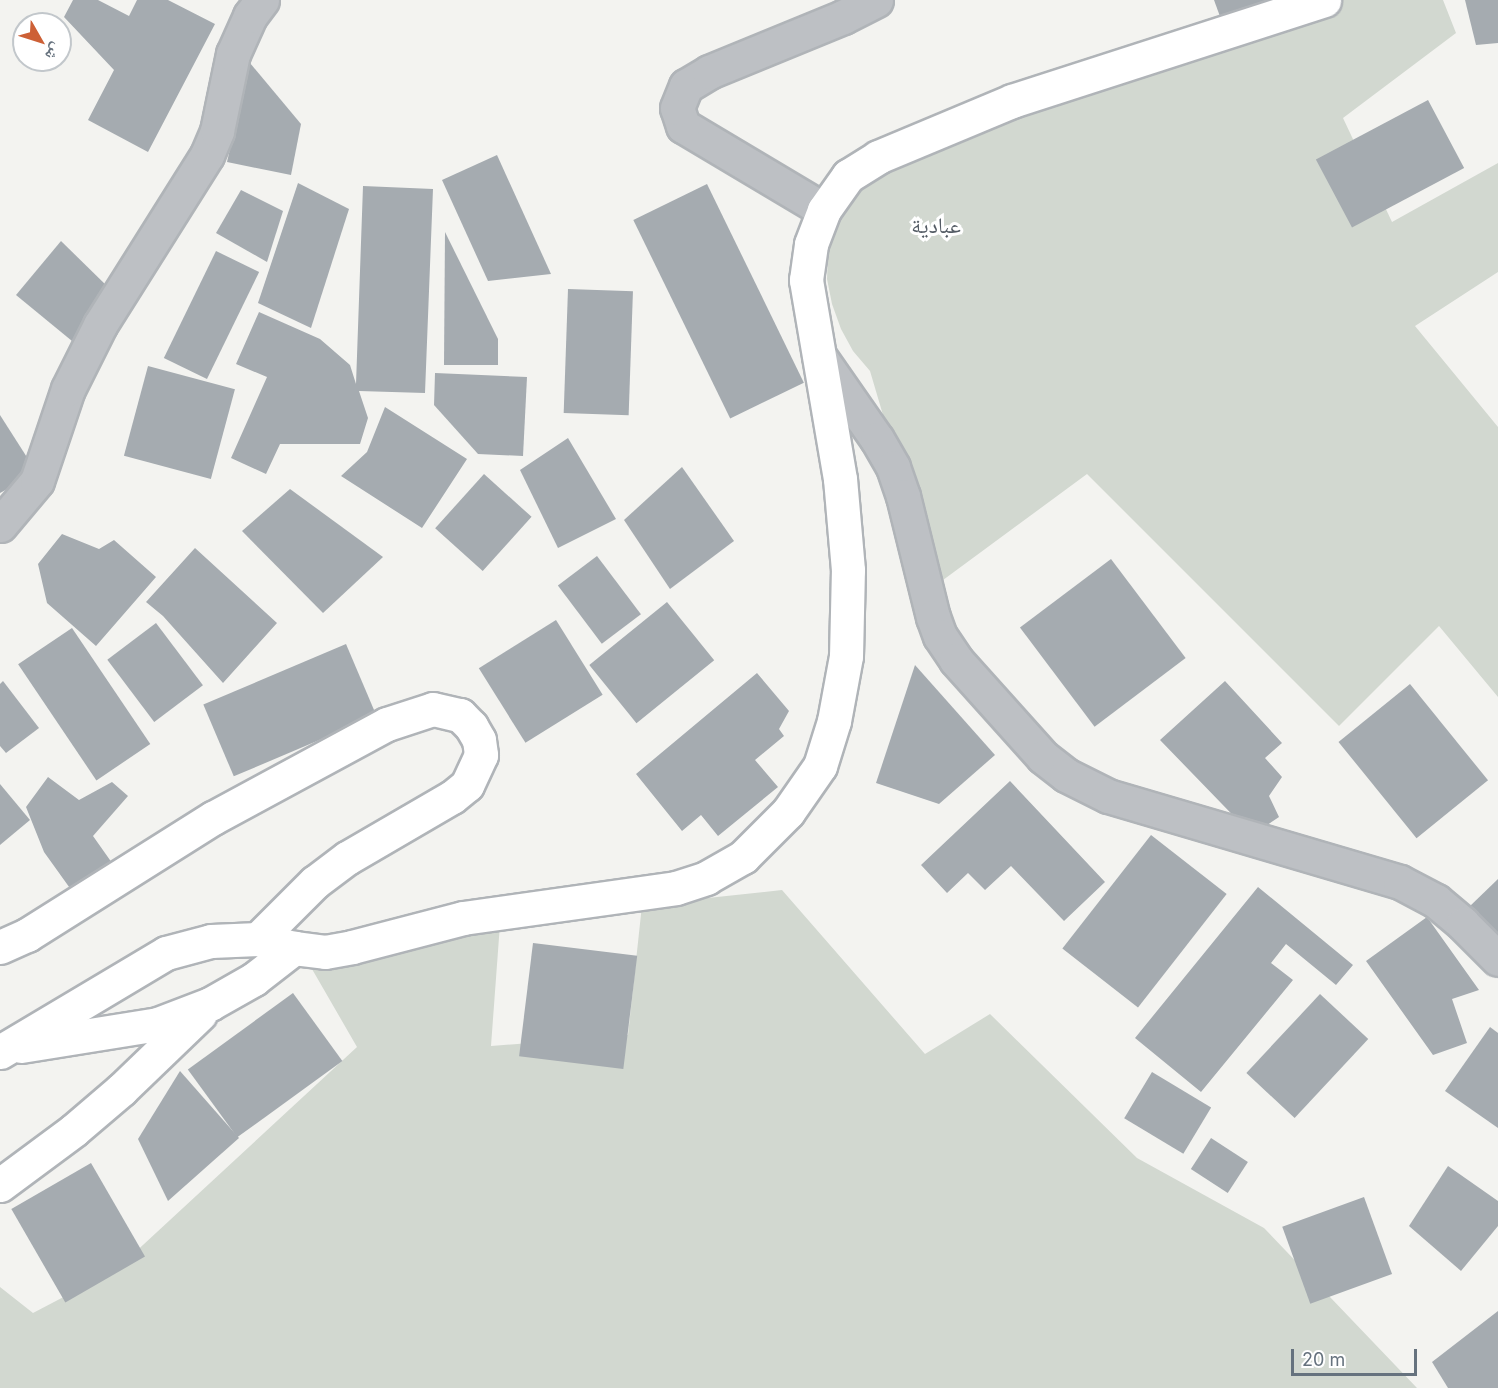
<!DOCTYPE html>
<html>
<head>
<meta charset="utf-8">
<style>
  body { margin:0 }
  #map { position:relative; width:1498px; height:1388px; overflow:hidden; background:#f3f3f0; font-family:Inter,"Noto Naskh Arabic",sans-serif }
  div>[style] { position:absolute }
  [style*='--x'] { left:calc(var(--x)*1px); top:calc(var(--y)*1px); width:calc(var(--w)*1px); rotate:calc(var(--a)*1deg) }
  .green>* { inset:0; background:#d2d8d0 }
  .building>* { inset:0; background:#a5abb0; transform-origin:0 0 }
  .roads { filter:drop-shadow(2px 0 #b0b4b8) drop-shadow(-2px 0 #b0b4b8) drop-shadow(0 2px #b0b4b8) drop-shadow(0 -2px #b0b4b8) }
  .street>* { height:33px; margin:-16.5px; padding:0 16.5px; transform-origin:16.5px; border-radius:16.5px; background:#bdc0c4 }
  .secondary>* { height:33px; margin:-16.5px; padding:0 16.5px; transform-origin:16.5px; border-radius:16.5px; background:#fff }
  span { translate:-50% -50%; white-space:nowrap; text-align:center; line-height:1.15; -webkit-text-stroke:6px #fff; paint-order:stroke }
  .quarter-label { font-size:22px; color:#535b64 }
  .north { position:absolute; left:12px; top:12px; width:60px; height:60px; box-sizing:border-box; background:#fff; border:2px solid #c2c7cb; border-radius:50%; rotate:129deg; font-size:16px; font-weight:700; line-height:24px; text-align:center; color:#66727e }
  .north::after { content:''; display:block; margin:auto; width:21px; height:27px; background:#cd6036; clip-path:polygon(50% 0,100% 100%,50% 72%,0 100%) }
  .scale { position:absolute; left:1291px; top:1349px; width:126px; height:27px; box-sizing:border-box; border:3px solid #66727e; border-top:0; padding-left:8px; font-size:18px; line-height:21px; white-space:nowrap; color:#66727e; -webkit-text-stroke:4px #fff; paint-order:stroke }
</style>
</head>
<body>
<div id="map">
  <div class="green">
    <i style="clip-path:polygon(1319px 0,1443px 0,1456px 33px,1343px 118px,1392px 222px,1498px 163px,1498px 272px,1415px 326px,1498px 427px,1498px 697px,1439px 626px,1339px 726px,1087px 474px,939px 583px,912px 513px,870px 371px,853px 351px,841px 329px,832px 304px,827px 279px,828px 253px,833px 227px,856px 180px,949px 125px)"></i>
    <i style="clip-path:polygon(782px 890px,925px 1054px,990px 1014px,1137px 1158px,1264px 1228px,1417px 1388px,0 1388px,0 1287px,33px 1313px,117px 1269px,357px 1047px,301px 950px,502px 897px,491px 1046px,628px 1035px,642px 905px)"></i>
  </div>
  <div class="building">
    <i style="clip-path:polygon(73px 0,98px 0,129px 16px,137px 0,168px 0,215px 24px,148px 152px,88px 120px,114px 70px,64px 17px)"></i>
    <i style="clip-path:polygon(1214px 0,1278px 0,1222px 22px)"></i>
    <i style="clip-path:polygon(1465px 0,1498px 0,1498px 43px,1476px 45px)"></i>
    <i style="clip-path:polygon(250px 63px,301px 124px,291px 175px,227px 162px)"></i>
    <i style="left:1428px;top:100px;width:77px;height:127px;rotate:62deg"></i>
    <i style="clip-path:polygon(497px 155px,551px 274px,488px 281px,442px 180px)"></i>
    <i style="clip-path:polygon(298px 183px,349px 209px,311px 328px,258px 303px)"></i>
    <i style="left:707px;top:184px;width:221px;height:82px;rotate:64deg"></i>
    <i style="clip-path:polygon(363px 186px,433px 189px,425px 393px,359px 391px,368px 418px,360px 444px,280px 444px,266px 474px,231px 458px,267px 377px,236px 364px,259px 312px,320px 339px,350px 365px,356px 384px)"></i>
    <i style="clip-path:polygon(241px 190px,283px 211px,267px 262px,216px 233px)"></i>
    <i style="clip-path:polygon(445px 232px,498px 339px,498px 365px,444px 365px)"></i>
    <i style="clip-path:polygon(61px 241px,110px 289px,72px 341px,16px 295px)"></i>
    <i style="left:216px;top:251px;width:48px;height:119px;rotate:26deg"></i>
    <i style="left:568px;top:289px;width:65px;height:124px;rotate:2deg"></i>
    <i style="left:148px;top:366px;width:90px;height:93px;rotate:15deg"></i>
    <i style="clip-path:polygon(435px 373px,527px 377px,523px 456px,478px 454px,434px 405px)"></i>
    <i style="clip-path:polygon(385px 407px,467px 459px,422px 528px,341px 476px,367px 452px)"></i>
    <i style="clip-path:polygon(0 415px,37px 473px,0 493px)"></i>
    <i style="clip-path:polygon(568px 438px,616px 519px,558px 548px,520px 470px)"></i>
    <i style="clip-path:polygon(682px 467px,734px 541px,670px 589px,624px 520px)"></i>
    <i style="left:484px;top:474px;width:64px;height:73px;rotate:42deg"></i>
    <i style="clip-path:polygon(290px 489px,383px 557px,323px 613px,242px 531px)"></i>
    <i style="clip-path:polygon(62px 534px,99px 549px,114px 540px,156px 577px,96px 646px,47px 603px,38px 564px)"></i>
    <i style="clip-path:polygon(195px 548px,277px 623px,223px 683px,163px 616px,146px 602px)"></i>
    <i style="left:597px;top:556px;width:73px;height:49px;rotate:53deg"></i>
    <i style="left:1111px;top:559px;width:124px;height:114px;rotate:53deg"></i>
    <i style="left:667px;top:602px;width:75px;height:100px;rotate:51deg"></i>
    <i style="left:556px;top:620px;width:88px;height:91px;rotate:58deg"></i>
    <i style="left:156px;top:623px;width:78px;height:61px;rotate:53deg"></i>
    <i style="left:72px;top:628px;width:140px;height:65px;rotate:56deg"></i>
    <i style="left:346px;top:644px;width:78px;height:155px;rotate:67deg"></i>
    <i style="clip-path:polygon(915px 665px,995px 755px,939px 804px,876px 783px)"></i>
    <i style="clip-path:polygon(757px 673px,789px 711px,779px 729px,784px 736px,755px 760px,778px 787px,718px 836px,701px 815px,682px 831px,636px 774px)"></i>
    <i style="clip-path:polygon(3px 681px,39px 728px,6px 753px,0 746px,0 684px)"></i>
    <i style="clip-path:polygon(1225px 681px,1282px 743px,1265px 758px,1282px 777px,1269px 796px,1279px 817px,1252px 835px,1160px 740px)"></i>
    <i style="left:1410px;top:684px;width:124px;height:92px;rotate:51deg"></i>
    <i style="clip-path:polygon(48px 777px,79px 800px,112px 782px,128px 796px,93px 836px,117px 870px,77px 898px,44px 852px,26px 807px)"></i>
    <i style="clip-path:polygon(1010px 781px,1105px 882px,1064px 921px,1011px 866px,985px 890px,968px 873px,947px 893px,921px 865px)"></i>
    <i style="clip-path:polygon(0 784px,30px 820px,0 845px)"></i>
    <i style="left:1151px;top:835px;width:96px;height:144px;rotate:38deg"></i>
    <i style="clip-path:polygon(1498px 879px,1498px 938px,1469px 907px)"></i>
    <i style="clip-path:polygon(1258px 887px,1353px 965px,1336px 985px,1286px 944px,1271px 963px,1293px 980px,1201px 1092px,1135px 1038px)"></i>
    <i style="clip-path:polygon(1427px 917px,1479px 990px,1452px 999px,1467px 1043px,1433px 1055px,1366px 961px)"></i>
    <i style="left:533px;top:943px;width:105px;height:114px;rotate:7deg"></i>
    <i style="left:293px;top:993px;width:84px;height:130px;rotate:54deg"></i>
    <i style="left:1320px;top:994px;width:66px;height:108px;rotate:43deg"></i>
    <i style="clip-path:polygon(1490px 1027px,1498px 1033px,1498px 1128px,1445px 1091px)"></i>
    <i style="clip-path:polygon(180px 1071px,239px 1138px,168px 1201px,138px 1139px)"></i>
    <i style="left:1152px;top:1072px;width:69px;height:54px;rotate:31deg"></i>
    <i style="left:1211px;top:1138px;width:44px;height:37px;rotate:33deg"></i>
    <i style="left:91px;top:1163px;width:108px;height:92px;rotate:60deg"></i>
    <i style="clip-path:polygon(1448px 1166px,1498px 1201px,1498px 1226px,1461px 1271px,1409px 1226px)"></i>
    <i style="left:1364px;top:1197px;width:82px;height:87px;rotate:70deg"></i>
    <i style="clip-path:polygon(1498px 1311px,1498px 1388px,1448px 1388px,1432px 1362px)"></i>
  </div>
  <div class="roads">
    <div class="street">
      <i style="--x:824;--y:210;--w:164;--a:-149.2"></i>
      <i style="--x:683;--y:126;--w:19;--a:-108"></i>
      <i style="--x:677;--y:108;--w:24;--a:-68"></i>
      <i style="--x:686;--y:86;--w:27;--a:-31"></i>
      <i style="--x:709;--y:72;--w:145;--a:-22.3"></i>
      <i style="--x:843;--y:17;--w:37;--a:-27"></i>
      <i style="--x:819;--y:356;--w:101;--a:55.1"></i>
      <i style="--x:877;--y:439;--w:32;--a:60"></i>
      <i style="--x:893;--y:467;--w:31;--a:71"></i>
      <i style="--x:903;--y:496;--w:125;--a:76.1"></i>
      <i style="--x:933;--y:617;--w:20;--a:70"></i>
      <i style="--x:940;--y:636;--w:29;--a:56"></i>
      <i style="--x:956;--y:660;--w:130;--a:48.1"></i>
      <i style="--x:1043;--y:757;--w:29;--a:38"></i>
      <i style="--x:1066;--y:775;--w:47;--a:26.6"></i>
      <i style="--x:1108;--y:796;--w:304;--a:16.4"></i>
      <i style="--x:1400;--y:882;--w:41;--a:27.8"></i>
      <i style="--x:1436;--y:901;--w:35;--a:40"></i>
      <i style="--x:1463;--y:924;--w:49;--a:45"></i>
      <i style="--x:0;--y:525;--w:57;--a:-49.9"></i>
      <i style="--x:37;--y:481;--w:97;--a:-71.4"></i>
      <i style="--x:68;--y:389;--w:72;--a:-63.4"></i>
      <i style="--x:100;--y:325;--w:201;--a:-57.8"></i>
      <i style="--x:207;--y:155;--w:26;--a:-67"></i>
      <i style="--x:217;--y:131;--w:79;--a:-78.3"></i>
      <i style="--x:233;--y:54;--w:42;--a:-65.9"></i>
      <i style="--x:250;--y:16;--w:20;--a:-53"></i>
    </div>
    <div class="secondary">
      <i style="--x:0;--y:947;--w:30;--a:-24"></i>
      <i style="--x:27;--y:935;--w:220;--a:-32.2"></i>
      <i style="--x:213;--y:818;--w:198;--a:-28.4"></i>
      <i style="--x:387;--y:724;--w:48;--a:-18.1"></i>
      <i style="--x:433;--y:709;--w:28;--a:13"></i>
      <i style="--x:460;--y:715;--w:16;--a:45"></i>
      <i style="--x:471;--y:726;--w:16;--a:60"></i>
      <i style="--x:479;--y:740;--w:15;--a:82"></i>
      <i style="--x:481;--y:755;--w:33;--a:115"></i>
      <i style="--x:467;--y:785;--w:19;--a:141"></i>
      <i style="--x:452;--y:797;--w:121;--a:149.8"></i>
      <i style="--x:347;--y:858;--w:40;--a:143"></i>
      <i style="--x:315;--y:882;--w:81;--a:135"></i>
      <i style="--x:21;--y:1046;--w:139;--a:-9.1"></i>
      <i style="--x:158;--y:1024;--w:56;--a:-21"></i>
      <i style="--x:210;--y:1004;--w:51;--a:-29.6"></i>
      <i style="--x:254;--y:979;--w:51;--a:-37.8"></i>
      <i style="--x:0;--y:1052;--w:193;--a:-30.8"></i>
      <i style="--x:166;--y:953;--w:47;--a:-14.9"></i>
      <i style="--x:211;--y:941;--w:47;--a:-2.4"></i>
      <i style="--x:258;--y:939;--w:37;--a:14"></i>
      <i style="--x:294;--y:948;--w:31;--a:7"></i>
      <i style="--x:325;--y:952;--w:27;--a:-10"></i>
      <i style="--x:352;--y:947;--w:115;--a:-14.6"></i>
      <i style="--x:463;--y:918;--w:215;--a:-8"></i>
      <i style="--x:676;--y:888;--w:32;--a:-18"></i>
      <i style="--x:706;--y:878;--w:43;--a:-29.6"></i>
      <i style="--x:743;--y:857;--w:64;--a:-45"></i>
      <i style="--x:788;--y:812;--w:56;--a:-55.2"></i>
      <i style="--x:820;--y:766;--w:47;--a:-72.7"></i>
      <i style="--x:834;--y:721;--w:66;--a:-79.5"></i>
      <i style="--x:846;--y:656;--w:86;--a:-88.7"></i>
      <i style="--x:848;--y:570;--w:91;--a:-95"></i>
      <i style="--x:840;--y:479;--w:202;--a:-99.7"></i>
      <i style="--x:806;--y:280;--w:36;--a:-82"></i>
      <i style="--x:811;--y:244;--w:36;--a:-69"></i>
      <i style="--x:824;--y:210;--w:42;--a:-54.8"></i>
      <i style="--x:848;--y:176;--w:36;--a:-32"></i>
      <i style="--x:878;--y:157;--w:145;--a:-22.7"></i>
      <i style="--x:1012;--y:101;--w:328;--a:-17.9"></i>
      <i style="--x:0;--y:1185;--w:92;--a:-36.6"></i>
      <i style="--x:74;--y:1130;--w:63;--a:-40.5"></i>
      <i style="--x:122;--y:1089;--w:108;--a:-43.9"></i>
    </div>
  </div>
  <div class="quarter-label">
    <span style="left:936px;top:226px">عبادية</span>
  </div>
  <div class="north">ش</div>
  <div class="scale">20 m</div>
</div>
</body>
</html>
